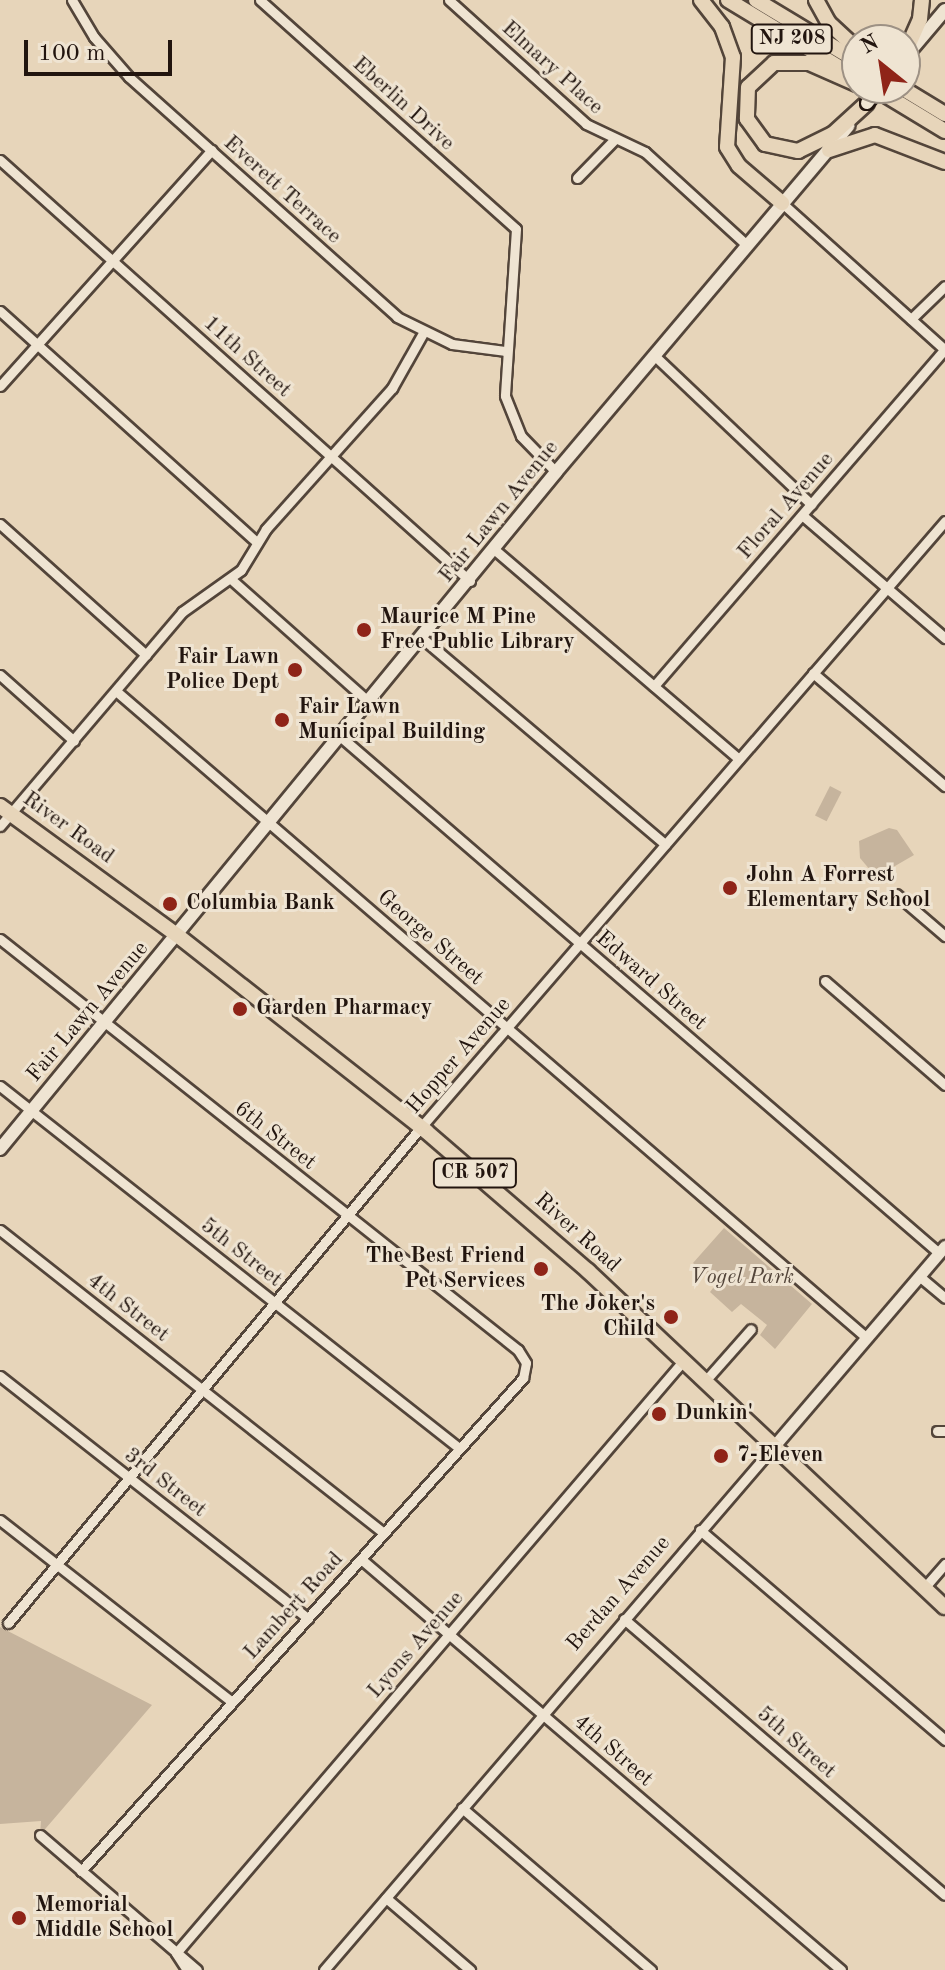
<!DOCTYPE html>
<html>
<head>
<meta charset="utf-8">
<style>
  body { margin:0 }
  #map { position:relative; width:945px; height:1970px; overflow:hidden; background:#e7d5ba; font-family:"Old Standard TT",serif }
  div>[style] { position:absolute }
  [style*='--x'] { left:calc(var(--x)*1px); top:calc(var(--y)*1px); width:calc(var(--w)*1px); rotate:calc(var(--a)*1deg) }
  .green>* { inset:0; background:#c6b49d; transform-origin:0 0 }
  .roads { filter:drop-shadow(2px 0 #53453a) drop-shadow(-2px 0 #53453a) drop-shadow(0 2px #53453a) drop-shadow(0 -2px #53453a) }
  .minor>* { height:9px; margin:-4.5px; padding:0 4.5px; transform-origin:4.5px; border-radius:4.5px; background:#efe4d2 }
  .tertiary>* { height:11px; margin:-5.5px; padding:0 5.5px; transform-origin:5.5px; border-radius:5.5px; background:#efe4d2 }
  .secondary>* { height:12px; margin:-6px; padding:0 6px; transform-origin:6px; border-radius:6px; background:#efe4d2 }
  .primary>* { height:14px; margin:-7px; padding:0 7px; transform-origin:7px; border-radius:7px; background:#e7d5ba }
  .trunk>* { height:14px; margin:-7px; padding:0 7px; transform-origin:7px; border-radius:7px; background:#e7d5ba }
  .bridges { filter:drop-shadow(2px 0 #22150f) drop-shadow(-2px 0 #22150f) drop-shadow(0 2px #22150f) drop-shadow(0 -2px #22150f) }
  .secondary-bridge>* { height:12px; margin:-6px; padding:0 6px; transform-origin:6px; border-radius:6px; background:#efe4d2 }
  .dots>* { width:22px; height:22px; translate:-50% -50%; box-sizing:border-box; border:4px solid #efe4d2; border-radius:50% }
  span { translate:-50% -50%; white-space:nowrap; text-align:center; line-height:1.15; -webkit-text-stroke:6px #efe4d2; paint-order:stroke }
  .shield-label span { padding:2px 6px; background:#efe4d2; border:2px solid; border-radius:6px; -webkit-text-stroke-width:0 }
  .shield-label { font-size:20px; color:#22150f; font-weight:700 }
  .street-label { font-size:22px; color:#22150f }
  .poi-label { font-size:22px; color:#22150f; font-weight:700 }
  .left { translate:0 -50%; text-align:left }
  .right { translate:-100% -50%; text-align:right }
  .park-label { font-size:22px; color:#53453a; font-style:italic }
  .north { position:absolute; left:841px; top:24px; width:80px; height:80px; box-sizing:border-box; background:#efe4d2; border:2px solid #9d9184; border-radius:50%; rotate:330deg; font-size:22px; font-weight:700; line-height:32px; text-align:center; color:#22150f }
  .north::after { content:''; display:block; margin:auto; width:28px; height:36px; background:#8f2418; clip-path:polygon(50% 0,100% 100%,50% 72%,0 100%) }
  .scale { position:absolute; left:24px; top:40px; width:148px; height:36px; box-sizing:border-box; border:4px solid #22150f; border-top:0; padding-left:10px; font-size:24px; line-height:28px; white-space:nowrap; color:#22150f; -webkit-text-stroke:6px #efe4d2; paint-order:stroke }
</style>
</head>
<body>
<div id="map">
  <div class="green">
    <i style="left:830px;top:786px;width:13px;height:33px;rotate:27deg"></i>
    <i style="clip-path:polygon(889px 828px,897px 830px,914px 855px,876px 877px,860px 858px,859px 841px)"></i>
    <i style="clip-path:polygon(724px 1228px,812px 1304px,775px 1349px,760px 1335px,767px 1325px,741px 1304px,732px 1312px,710px 1292px,717px 1283px,693px 1263px)"></i>
    <i style="clip-path:polygon(0 1627px,152px 1705px,40px 1835px,41px 1821px,0 1824px)"></i>
  </div>
  <div class="roads">
    <div class="minor">
      <i style="--x:72;--y:0;--w:43;--a:59.3"></i>
      <i style="--x:94;--y:37;--w:53;--a:48.8"></i>
      <i style="--x:129;--y:77;--w:360;--a:41.8"></i>
      <i style="--x:397;--y:317;--w:61;--a:26.1"></i>
      <i style="--x:452;--y:344;--w:53;--a:7.5"></i>
      <i style="--x:260;--y:0;--w:343;--a:41.8"></i>
      <i style="--x:516;--y:229;--w:167;--a:93.8"></i>
      <i style="--x:505;--y:396;--w:43;--a:68.2"></i>
      <i style="--x:521;--y:436;--w:50;--a:45.8"></i>
      <i style="--x:449;--y:0;--w:185;--a:42.1"></i>
      <i style="--x:586;--y:124;--w:65;--a:25.4"></i>
      <i style="--x:645;--y:152;--w:138;--a:42.4"></i>
      <i style="--x:0;--y:160;--w:631;--a:41.85"></i>
      <i style="--x:577;--y:178;--w:53;--a:-45.8"></i>
      <i style="--x:782;--y:203;--w:219;--a:42"></i>
      <i style="--x:0;--y:311;--w:346;--a:42"></i>
      <i style="--x:911;--y:319;--w:47;--a:-44.1"></i>
      <i style="--x:656;--y:357;--w:214;--a:43.5"></i>
      <i style="--x:0;--y:386;--w:317;--a:-48.1"></i>
      <i style="--x:802;--y:515;--w:189;--a:40.7"></i>
      <i style="--x:0;--y:524;--w:196;--a:41.9"></i>
      <i style="--x:495;--y:550;--w:321;--a:40.6"></i>
      <i style="--x:232;--y:580;--w:185;--a:41.7"></i>
      <i style="--x:422;--y:638;--w:319;--a:40.3"></i>
      <i style="--x:813;--y:673;--w:174;--a:40.6"></i>
      <i style="--x:0;--y:675;--w:99;--a:41.7"></i>
      <i style="--x:654;--y:686;--w:445;--a:-49.2"></i>
      <i style="--x:116;--y:691;--w:991;--a:40.75"></i>
      <i style="--x:341;--y:737;--w:790;--a:40.79"></i>
      <i style="--x:0;--y:826;--w:281;--a:-49.6"></i>
      <i style="--x:182;--y:612;--w:72;--a:-35.4"></i>
      <i style="--x:241;--y:570;--w:48;--a:-58.6"></i>
      <i style="--x:266;--y:529;--w:189;--a:-48.2"></i>
      <i style="--x:392;--y:388;--w:63;--a:-60.6"></i>
      <i style="--x:896;--y:894;--w:65;--a:40.6"></i>
      <i style="--x:0;--y:939;--w:661;--a:38.43"></i>
      <i style="--x:518;--y:1350;--w:15;--a:58"></i>
      <i style="--x:526;--y:1363;--w:15;--a:101"></i>
      <i style="--x:523;--y:1378;--w:662;--a:131.88"></i>
      <i style="--x:825;--y:981;--w:159;--a:40.9"></i>
      <i style="--x:0;--y:1086;--w:585;--a:38.26"></i>
      <i style="--x:0;--y:1230;--w:489;--a:38.3"></i>
      <i style="--x:919;--y:1276;--w:34;--a:40"></i>
      <i style="--x:0;--y:1376;--w:392;--a:38.2"></i>
      <i style="--x:705;--y:1381;--w:69;--a:-48.5"></i>
      <i style="--x:937;--y:1431;--w:8;--a:0"></i>
      <i style="--x:0;--y:1520;--w:295;--a:38.1"></i>
      <i style="--x:700;--y:1530;--w:323;--a:40.6"></i>
      <i style="--x:361;--y:1559;--w:632;--a:40.57"></i>
      <i style="--x:924;--y:1588;--w:32;--a:-49"></i>
      <i style="--x:624;--y:1619;--w:423;--a:40.7"></i>
      <i style="--x:8;--y:1623;--w:645;--a:-50.22"></i>
      <i style="--x:421;--y:1127;--w:801;--a:-49.15"></i>
      <i style="--x:462;--y:1808;--w:249;--a:40.6"></i>
      <i style="--x:40;--y:1835;--w:207;--a:40.7"></i>
      <i style="--x:386;--y:1898;--w:111;--a:40.6"></i>
      <i style="--x:187;--y:1970;--w:20;--a:-123"></i>
      <i style="--x:176;--y:1953;--w:779;--a:-49.42"></i>
      <i style="--x:324;--y:1970;--w:691;--a:-49.34"></i>
    </div>
    <div class="tertiary">
      <i style="--x:774;--y:1446;--w:263;--a:-49.5"></i>
    </div>
    <div class="secondary">
      <i style="--x:907;--y:55;--w:59;--a:-49.8"></i>
      <i style="--x:0;--y:1149;--w:876;--a:-50.6"></i>
      <i style="--x:556;--y:472;--w:453;--a:-49.8"></i>
    </div>
    <div class="primary">
      <i style="--x:0;--y:806;--w:219;--a:36.1"></i>
      <i style="--x:177;--y:935;--w:318;--a:38.2"></i>
      <i style="--x:427;--y:1132;--w:213;--a:40.8"></i>
      <i style="--x:588;--y:1271;--w:490;--a:43.3"></i>
    </div>
    <div class="trunk">
      <i style="--x:701;--y:0;--w:34;--a:52"></i>
      <i style="--x:722;--y:27;--w:32;--a:70"></i>
      <i style="--x:733;--y:57;--w:90;--a:93.8"></i>
      <i style="--x:727;--y:147;--w:22;--a:58"></i>
      <i style="--x:739;--y:166;--w:57;--a:40.7"></i>
      <i style="--x:728;--y:0;--w:127;--a:31.2"></i>
      <i style="--x:756;--y:0;--w:118;--a:31.1"></i>
      <i style="--x:816;--y:0;--w:26;--a:61"></i>
      <i style="--x:829;--y:23;--w:38;--a:43"></i>
      <i style="--x:905;--y:53;--w:37;--a:-66"></i>
      <i style="--x:920;--y:19;--w:19;--a:-84"></i>
      <i style="--x:857;--y:84;--w:52;--a:-156.4"></i>
      <i style="--x:809;--y:63;--w:35;--a:180"></i>
      <i style="--x:774;--y:63;--w:35;--a:137"></i>
      <i style="--x:748;--y:87;--w:32;--a:92"></i>
      <i style="--x:747;--y:119;--w:31;--a:54"></i>
      <i style="--x:765;--y:144;--w:34;--a:12"></i>
      <i style="--x:798;--y:151;--w:39;--a:-26"></i>
      <i style="--x:833;--y:134;--w:46;--a:-42.4"></i>
      <i style="--x:874;--y:88;--w:83;--a:31.2"></i>
      <i style="--x:902;--y:88;--w:50;--a:31.2"></i>
      <i style="--x:829;--y:150;--w:48;--a:-18.1"></i>
      <i style="--x:875;--y:135;--w:75;--a:21.1"></i>
    </div>
  </div>
  <div class="bridges">
    <div class="secondary-bridge">
      <i style="--x:867;--y:103;--w:19;--a:-51"></i>
    </div>
  </div>
  <div class="dots">
    <i style="left:364px;top:630px;background:#8f2418"></i>
    <i style="left:295px;top:670px;background:#8f2418"></i>
    <i style="left:282px;top:720px;background:#8f2418"></i>
    <i style="left:730px;top:888px;background:#8f2418"></i>
    <i style="left:170px;top:904px;background:#8f2418"></i>
    <i style="left:240px;top:1009px;background:#8f2418"></i>
    <i style="left:541px;top:1269px;background:#8f2418"></i>
    <i style="left:671px;top:1317px;background:#8f2418"></i>
    <i style="left:659px;top:1414px;background:#8f2418"></i>
    <i style="left:721px;top:1456px;background:#8f2418"></i>
    <i style="left:19px;top:1918px;background:#8f2418"></i>
  </div>
  <div class="shield-label">
    <span style="left:792px;top:39px">NJ 208</span>
    <span style="left:475px;top:1173px">CR 507</span>
  </div>
  <div class="street-label">
    <span style="left:552px;top:68px;rotate:42deg">Elmary Place</span>
    <span style="left:403px;top:104px;rotate:42deg">Eberlin Drive</span>
    <span style="left:282px;top:190px;rotate:42deg">Everett Terrace</span>
    <span style="left:247px;top:357px;rotate:42deg">11th Street</span>
    <span style="left:786px;top:506px;rotate:-49deg">Floral Avenue</span>
    <span style="left:499px;top:512px;rotate:-51deg">Fair Lawn Avenue</span>
    <span style="left:68px;top:828px;rotate:36deg">River Road</span>
    <span style="left:430px;top:938px;rotate:41deg">George Street</span>
    <span style="left:651px;top:981px;rotate:41deg">Edward Street</span>
    <span style="left:88px;top:1012px;rotate:-50deg">Fair Lawn Avenue</span>
    <span style="left:459px;top:1056px;rotate:-49deg">Hopper Avenue</span>
    <span style="left:275px;top:1136px;rotate:38deg">6th Street</span>
    <span style="left:577px;top:1233px;rotate:42deg">River Road</span>
    <span style="left:241px;top:1253px;rotate:38deg">5th Street</span>
    <span style="left:128px;top:1308px;rotate:38deg">4th Street</span>
    <span style="left:165px;top:1483px;rotate:38deg">3rd Street</span>
    <span style="left:619px;top:1594px;rotate:-49deg">Berdan Avenue</span>
    <span style="left:294px;top:1606px;rotate:-48deg">Lambert Road</span>
    <span style="left:416px;top:1645px;rotate:-49deg">Lyons Avenue</span>
    <span style="left:796px;top:1743px;rotate:41deg">5th Street</span>
    <span style="left:613px;top:1751px;rotate:41deg">4th Street</span>
  </div>
  <div class="poi-label">
    <span class="left" style="left:380px;top:630px">Maurice M Pine<br>Free Public Library</span>
    <span class="right" style="left:279px;top:670px">Fair Lawn<br>Police Dept</span>
    <span class="left" style="left:298px;top:720px">Fair Lawn<br>Municipal Building</span>
    <span class="left" style="left:746px;top:888px">John A Forrest<br>Elementary School</span>
    <span class="left" style="left:186px;top:904px">Columbia Bank</span>
    <span class="left" style="left:256px;top:1009px">Garden Pharmacy</span>
    <span class="right" style="left:525px;top:1269px">The Best Friend<br>Pet Services</span>
    <span class="right" style="left:655px;top:1317px">The Joker's<br>Child</span>
    <span class="left" style="left:675px;top:1414px">Dunkin'</span>
    <span class="left" style="left:737px;top:1456px">7-Eleven</span>
    <span class="left" style="left:35px;top:1918px">Memorial<br>Middle School</span>
  </div>
  <div class="park-label">
    <span style="left:742px;top:1278px">Vogel Park</span>
  </div>
  <div class="north">N</div>
  <div class="scale">100 m</div>
</div>
</body>
</html>
